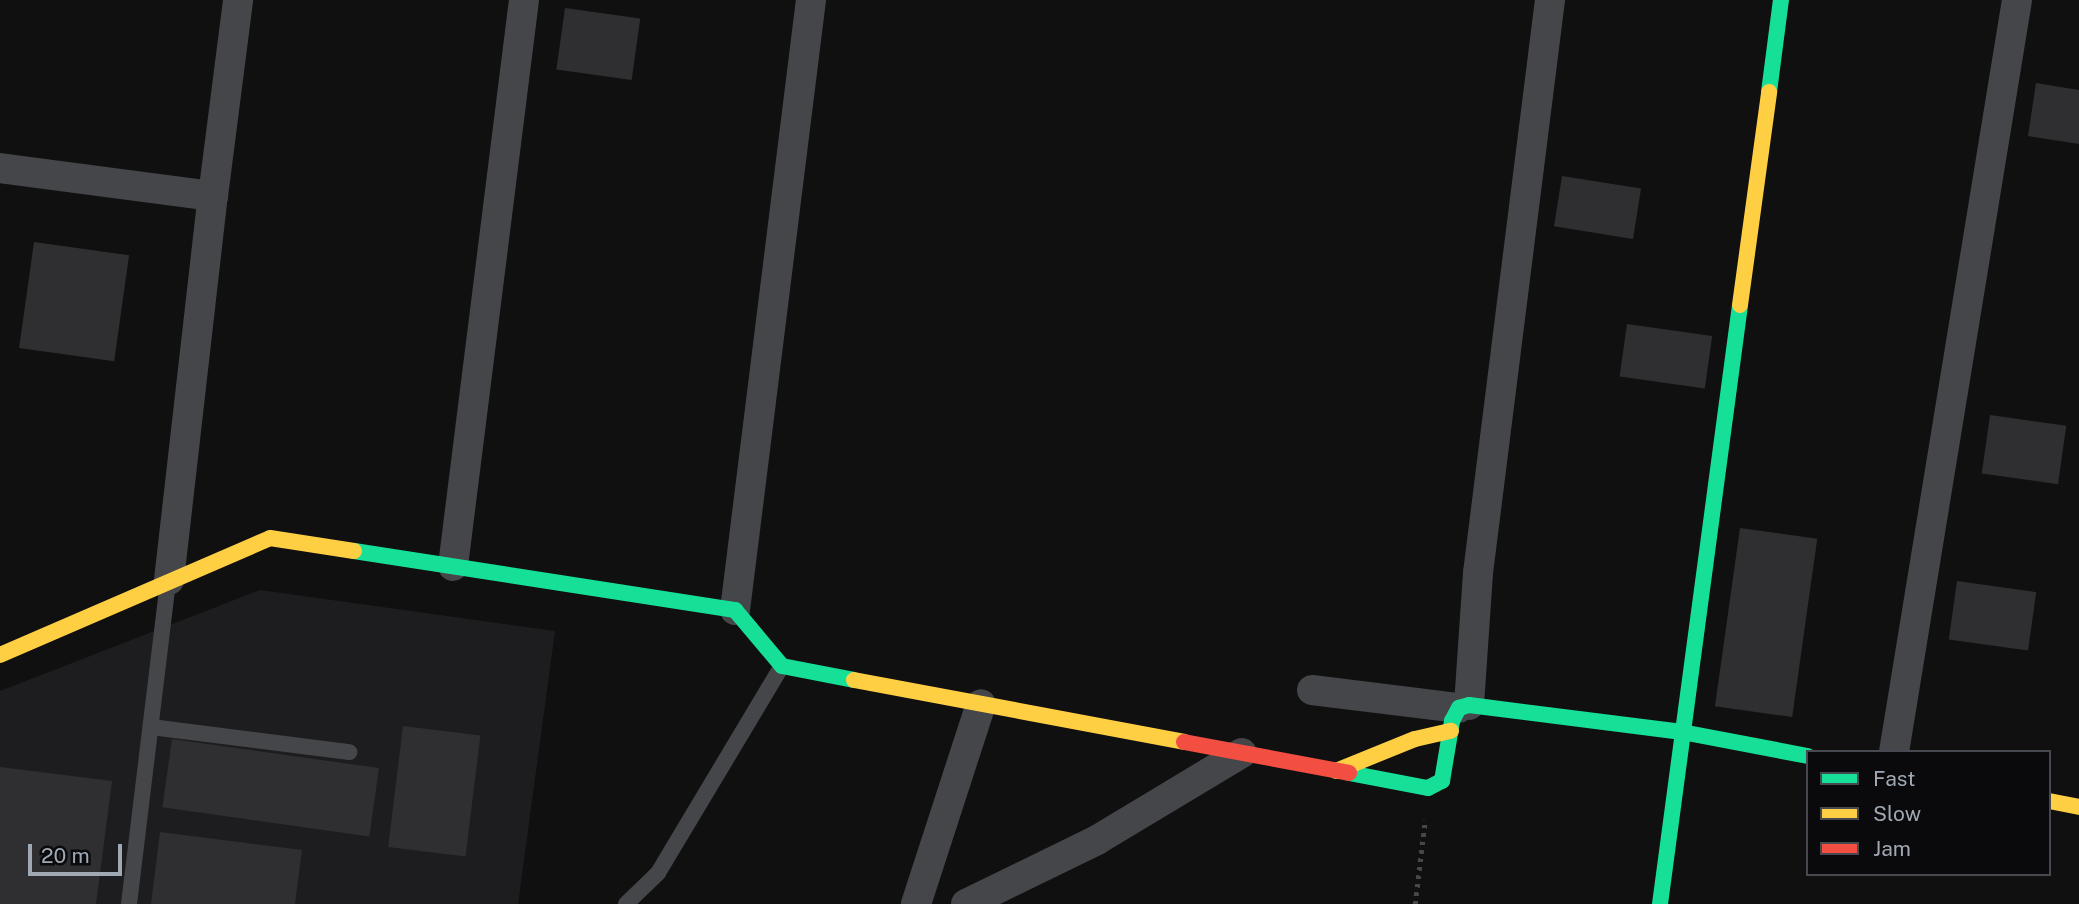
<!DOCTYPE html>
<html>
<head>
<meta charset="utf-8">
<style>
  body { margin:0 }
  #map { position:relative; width:2079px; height:904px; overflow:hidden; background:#101010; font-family:"Public Sans",sans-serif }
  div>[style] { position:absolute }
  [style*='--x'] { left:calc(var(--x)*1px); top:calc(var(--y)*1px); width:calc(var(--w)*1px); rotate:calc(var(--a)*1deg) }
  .built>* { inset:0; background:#1d1d1f }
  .building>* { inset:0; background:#2f2f31; transform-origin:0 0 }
  .path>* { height:4.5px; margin-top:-2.25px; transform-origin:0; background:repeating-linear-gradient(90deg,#45474b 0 3.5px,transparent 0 8.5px) }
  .lane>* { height:16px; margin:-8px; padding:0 8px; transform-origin:8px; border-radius:8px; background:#444649 }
  .street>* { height:30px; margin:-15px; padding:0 15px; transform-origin:15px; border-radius:15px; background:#444649 }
  .fast>* { height:16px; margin:-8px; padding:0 8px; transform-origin:8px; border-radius:8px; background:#16e098 }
  .slow>* { height:16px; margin:-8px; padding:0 8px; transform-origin:8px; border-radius:8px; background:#ffcf43 }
  .jam>* { height:16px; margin:-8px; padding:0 8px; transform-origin:8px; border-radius:8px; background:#f24e42 }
  span { translate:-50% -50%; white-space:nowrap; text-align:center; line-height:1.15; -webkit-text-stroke:5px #0a0a0c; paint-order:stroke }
  .legend { position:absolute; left:1806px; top:750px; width:245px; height:126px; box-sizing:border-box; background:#0a0a0c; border:2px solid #46494f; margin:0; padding:9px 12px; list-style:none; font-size:21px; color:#9fa8b3 }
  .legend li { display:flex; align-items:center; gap:14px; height:35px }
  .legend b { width:35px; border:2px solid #46494f }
  .scale { position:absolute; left:28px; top:844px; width:94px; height:32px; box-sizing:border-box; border:4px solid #9fa8b3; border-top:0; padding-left:9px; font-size:21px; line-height:24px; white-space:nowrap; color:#9fa8b3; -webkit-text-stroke:5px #0a0a0c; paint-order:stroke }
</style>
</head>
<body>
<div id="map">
  <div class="built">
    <i style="clip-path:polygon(260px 590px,555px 631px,518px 904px,0 904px,0 691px)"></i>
  </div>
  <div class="building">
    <i style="left:565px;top:8px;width:76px;height:62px;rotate:8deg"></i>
    <i style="clip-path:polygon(2036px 83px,2079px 90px,2079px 144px,2028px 136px)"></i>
    <i style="left:1562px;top:176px;width:80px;height:51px;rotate:9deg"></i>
    <i style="left:34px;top:242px;width:96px;height:107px;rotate:8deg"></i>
    <i style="left:1627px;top:324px;width:86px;height:53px;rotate:8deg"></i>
    <i style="left:1990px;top:415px;width:77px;height:59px;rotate:8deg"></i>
    <i style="left:1740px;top:528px;width:78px;height:180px;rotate:8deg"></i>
    <i style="left:1957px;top:581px;width:80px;height:59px;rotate:8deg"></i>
    <i style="left:403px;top:726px;width:78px;height:122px;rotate:7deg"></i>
    <i style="left:172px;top:739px;width:209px;height:69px;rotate:8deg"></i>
    <i style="clip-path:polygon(0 767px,112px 781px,96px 904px,0 904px)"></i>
    <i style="clip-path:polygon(160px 832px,302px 850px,295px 904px,151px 904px)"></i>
  </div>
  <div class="path">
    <i style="--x:1415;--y:904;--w:85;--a:-83.2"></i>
  </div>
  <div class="lane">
    <i style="--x:151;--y:727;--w:200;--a:7.2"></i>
    <i style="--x:129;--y:904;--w:323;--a:-83.1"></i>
    <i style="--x:626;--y:904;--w:45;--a:-44.1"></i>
    <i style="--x:658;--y:873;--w:241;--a:-59.1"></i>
  </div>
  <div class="street">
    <i style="--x:0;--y:168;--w:215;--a:7.5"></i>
    <i style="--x:213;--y:196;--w:198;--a:-82.7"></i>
    <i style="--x:453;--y:566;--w:570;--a:-82.85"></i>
    <i style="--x:169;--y:580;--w:387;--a:-83.5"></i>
    <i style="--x:735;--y:610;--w:615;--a:-82.9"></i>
    <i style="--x:1312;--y:690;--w:148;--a:7"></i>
    <i style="--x:1469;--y:705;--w:132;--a:-86.1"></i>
    <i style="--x:1478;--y:573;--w:578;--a:-82.84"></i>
    <i style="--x:1894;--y:752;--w:762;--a:-80.71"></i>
    <i style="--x:916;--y:904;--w:210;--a:-72"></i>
    <i style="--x:966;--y:904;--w:146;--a:-26"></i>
    <i style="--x:1097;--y:840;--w:169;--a:-31"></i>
  </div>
  <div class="fast">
    <i style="--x:1769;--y:92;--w:93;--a:-82.6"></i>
    <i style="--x:354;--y:551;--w:386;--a:8.8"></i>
    <i style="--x:735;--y:610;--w:73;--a:50"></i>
    <i style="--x:782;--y:666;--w:73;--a:11"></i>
    <i style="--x:1349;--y:773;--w:80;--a:10.8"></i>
    <i style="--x:1428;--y:788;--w:16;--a:-27"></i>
    <i style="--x:1442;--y:781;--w:61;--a:-80.5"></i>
    <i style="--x:1452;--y:721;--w:15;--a:-62"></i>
    <i style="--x:1459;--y:708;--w:10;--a:-17"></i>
    <i style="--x:1469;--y:705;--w:215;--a:7.2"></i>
    <i style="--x:1682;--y:732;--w:128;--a:10.8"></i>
    <i style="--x:1660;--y:904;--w:604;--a:-82.39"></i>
  </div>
  <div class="slow">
    <i style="--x:1740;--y:305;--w:215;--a:-82.2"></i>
    <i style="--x:0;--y:655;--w:294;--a:-23.4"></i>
    <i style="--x:270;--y:538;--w:85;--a:8.8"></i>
    <i style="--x:854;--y:680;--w:336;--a:10.6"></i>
    <i style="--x:1336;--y:771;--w:85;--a:-22.1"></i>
    <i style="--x:1415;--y:739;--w:37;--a:-13"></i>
    <i style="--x:2049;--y:801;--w:31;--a:11"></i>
  </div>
  <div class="jam">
    <i style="--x:1184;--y:742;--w:168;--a:10.6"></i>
  </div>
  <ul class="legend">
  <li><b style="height:9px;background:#16e098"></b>Fast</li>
  <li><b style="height:9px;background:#ffcf43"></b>Slow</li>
  <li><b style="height:9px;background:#f24e42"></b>Jam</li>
  </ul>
  <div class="scale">20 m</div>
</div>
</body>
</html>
